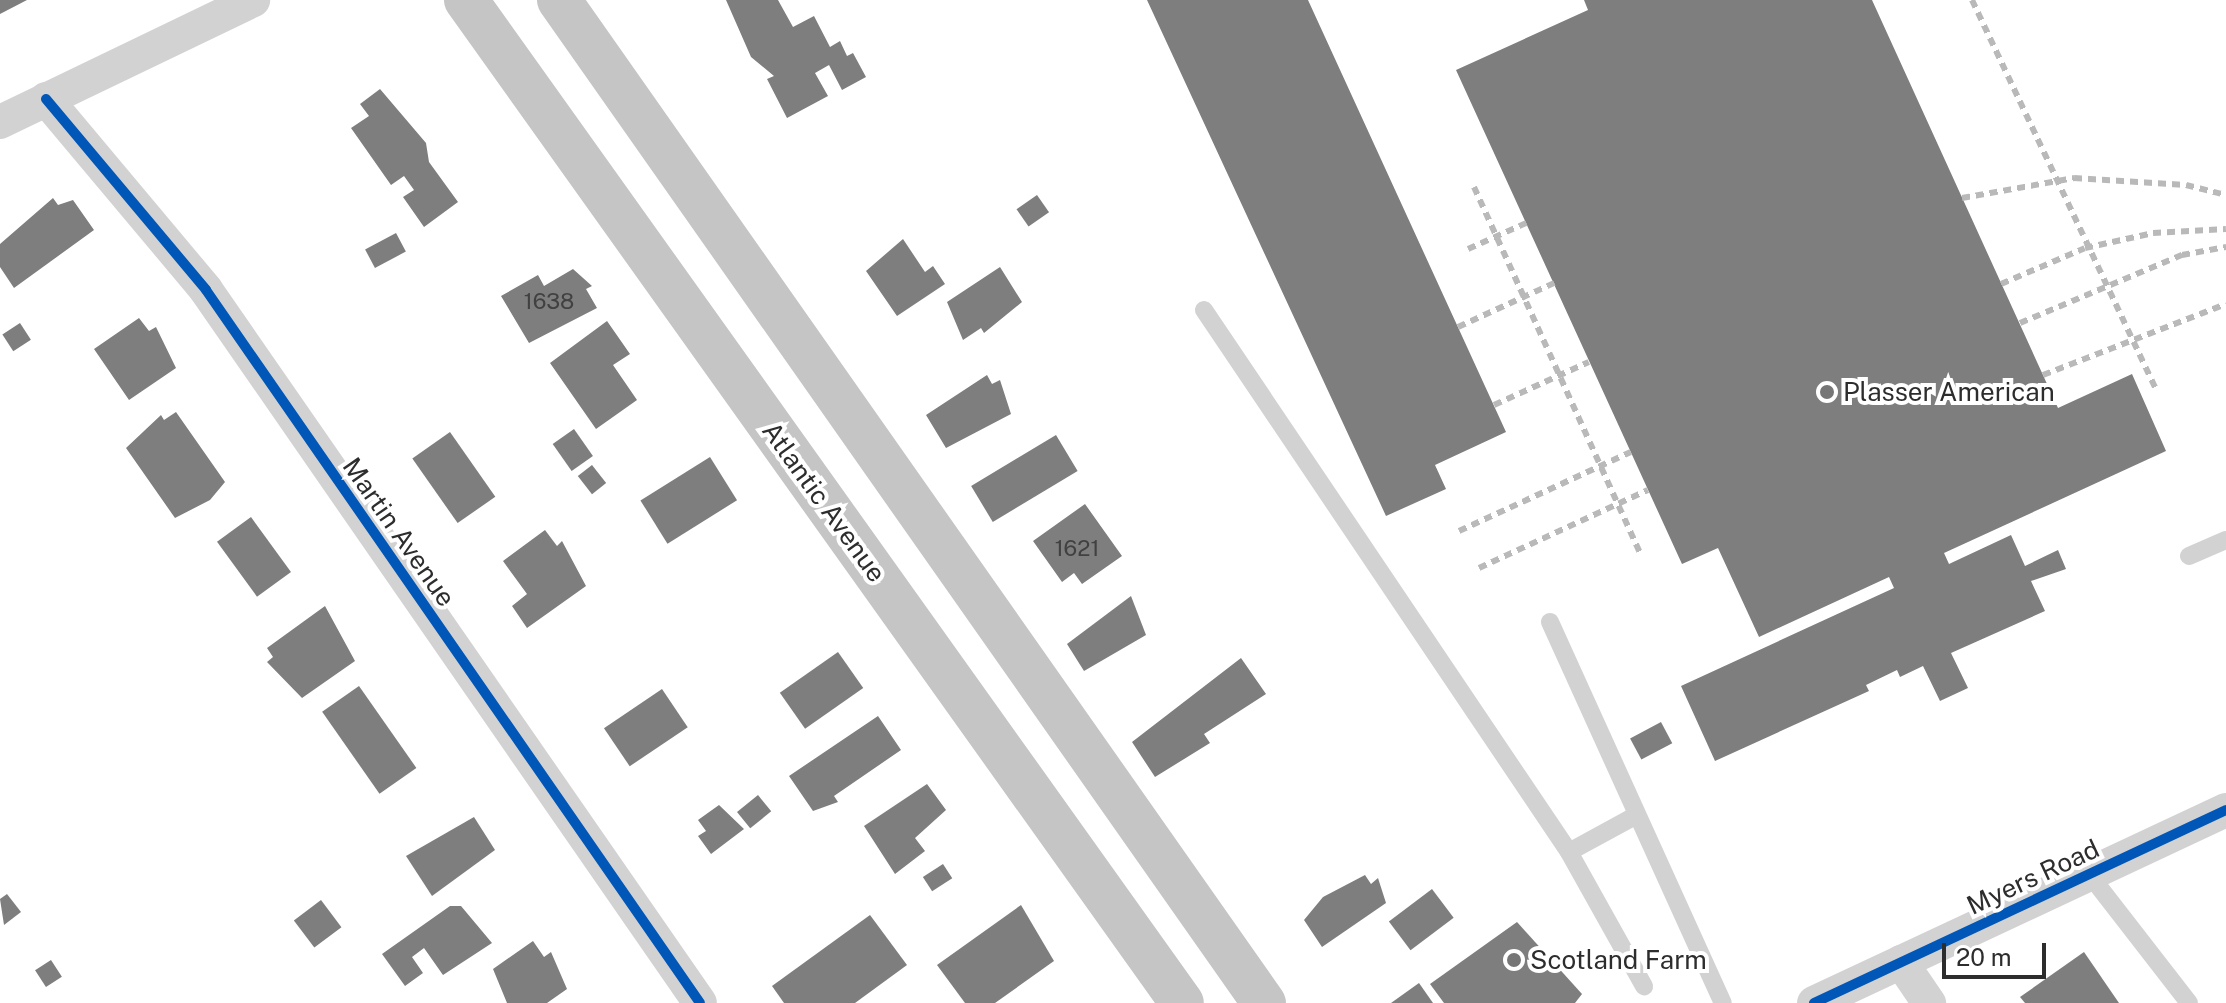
<!DOCTYPE html>
<html>
<head>
<meta charset="utf-8">
<style>
  body { margin:0 }
  #map { position:relative; width:2226px; height:1003px; overflow:hidden; background:#fff; font-family:"Public Sans",sans-serif }
  div>[style] { position:absolute }
  [style*='--x'] { left:calc(var(--x)*1px); top:calc(var(--y)*1px); width:calc(var(--w)*1px); rotate:calc(var(--a)*1deg) }
  .building>* { inset:0; background:#7e7e7e; transform-origin:0 0 }
  .lane>* { height:18px; margin:-9px; padding:0 9px; transform-origin:9px; border-radius:9px; background:#d2d2d2 }
  .street>* { height:34px; margin:-17px; padding:0 17px; transform-origin:17px; border-radius:17px; background:#d2d2d2 }
  .primary>* { height:44px; margin:-22px; padding:0 22px; transform-origin:22px; border-radius:22px; background:#c5c5c5 }
  .rail>* { height:6px; margin-top:-3px; transform-origin:0; background:repeating-linear-gradient(90deg,#b9b9b9 0 8px,transparent 0 14px) }
  .cycleway>* { height:10px; margin:-5px; padding:0 5px; transform-origin:5px; border-radius:5px; background:#0057b8 }
  .dots>* { width:22px; height:22px; translate:-50% -50%; box-sizing:border-box; border:4px solid #fff; border-radius:50% }
  span { translate:-50% -50%; white-space:nowrap; text-align:center; line-height:1.15; -webkit-text-stroke:8px #fff; paint-order:stroke }
  .number-label { font-size:22px; color:#414141 }
  .number-label span { -webkit-text-stroke-width:0 }
  .poi-label { font-size:26px; color:#2d2d2d }
  .left { translate:0 -50%; text-align:left }
  .street-label { font-size:26px; color:#2d2d2d }
  .scale { position:absolute; left:1942px; top:943px; width:104px; height:36px; box-sizing:border-box; border:4px solid #2d2d2d; border-top:0; padding-left:10px; font-size:24px; line-height:28px; white-space:nowrap; color:#2d2d2d; -webkit-text-stroke:6px #fff; paint-order:stroke }
</style>
</head>
<body>
<div id="map">
  <div class="building">
    <i style="clip-path:polygon(0 0,27px 0,0 14px)"></i>
    <i style="clip-path:polygon(726px 0,778px 0,793px 27px,814px 16px,830px 47px,840px 41px,847px 56px,853px 53px,866px 77px,842px 90px,829px 65px,815px 73px,828px 96px,787px 118px,767px 79px,774px 76px,751px 57px)"></i>
    <i style="clip-path:polygon(1147px 0,1308px 0,1506px 432px,1435px 465px,1446px 489px,1386px 516px)"></i>
    <i style="clip-path:polygon(1584px 0,1872px 0,2058px 408px,2132px 374px,2166px 451px,1944px 553px,1949px 564px,2011px 535px,2025px 566px,2058px 550px,2066px 569px,2031px 581px,2045px 611px,1951px 653px,1968px 688px,1940px 701px,1923px 666px,1900px 677px,1897px 670px,1866px 685px,1869px 691px,1715px 761px,1681px 686px,1894px 588px,1889px 577px,1759px 637px,1718px 548px,1682px 564px,1456px 70px,1588px 10px)"></i>
    <i style="clip-path:polygon(380px 89px,426px 143px,429px 162px,458px 202px,424px 227px,403px 197px,414px 190px,404px 176px,391px 185px,351px 128px,369px 116px,360px 104px)"></i>
    <i style="left:1037px;top:195px;width:21px;height:25px;rotate:55deg"></i>
    <i style="clip-path:polygon(53px 198px,58px 205px,73px 200px,94px 230px,14px 288px,0 267px,0 244px)"></i>
    <i style="left:396px;top:233px;width:21px;height:35px;rotate:62deg"></i>
    <i style="clip-path:polygon(903px 239px,925px 272px,933px 266px,945px 284px,897px 316px,866px 271px)"></i>
    <i style="clip-path:polygon(1000px 267px,1022px 302px,984px 333px,981px 328px,963px 340px,947px 302px)"></i>
    <i style="clip-path:polygon(573px 269px,592px 286px,586px 289px,597px 308px,529px 343px,501px 296px,538px 275px,544px 286px)"></i>
    <i style="clip-path:polygon(139px 318px,149px 331px,156px 327px,176px 368px,129px 400px,94px 349px)"></i>
    <i style="clip-path:polygon(607px 321px,630px 354px,613px 365px,637px 400px,596px 429px,550px 363px)"></i>
    <i style="left:20px;top:323px;width:20px;height:21px;rotate:57deg"></i>
    <i style="clip-path:polygon(987px 375px,992px 384px,1000px 380px,1011px 414px,946px 448px,926px 415px)"></i>
    <i style="clip-path:polygon(176px 412px,225px 482px,210px 500px,175px 518px,126px 448px,161px 415px,164px 420px)"></i>
    <i style="left:574px;top:429px;width:33px;height:26px;rotate:55deg"></i>
    <i style="left:450px;top:432px;width:79px;height:46px;rotate:55deg"></i>
    <i style="left:1056px;top:435px;width:42px;height:99px;rotate:59deg"></i>
    <i style="left:710px;top:457px;width:51px;height:82px;rotate:58deg"></i>
    <i style="left:592px;top:465px;width:23px;height:18px;rotate:52deg"></i>
    <i style="clip-path:polygon(1085px 504px,1122px 556px,1082px 584px,1074px 573px,1062px 582px,1033px 541px)"></i>
    <i style="left:251px;top:517px;width:68px;height:42px;rotate:54deg"></i>
    <i style="clip-path:polygon(545px 530px,557px 546px,562px 541px,586px 586px,527px 628px,512px 606px,527px 594px,503px 561px)"></i>
    <i style="clip-path:polygon(1131px 596px,1146px 635px,1084px 671px,1067px 644px)"></i>
    <i style="clip-path:polygon(325px 606px,355px 661px,302px 698px,267px 662px,273px 657px,267px 648px)"></i>
    <i style="left:838px;top:652px;width:44px;height:71px;rotate:55deg"></i>
    <i style="clip-path:polygon(1241px 658px,1266px 694px,1204px 734px,1210px 743px,1155px 777px,1132px 742px)"></i>
    <i style="left:359px;top:686px;width:100px;height:45px;rotate:55deg"></i>
    <i style="left:662px;top:689px;width:46px;height:70px;rotate:56deg"></i>
    <i style="clip-path:polygon(878px 716px,901px 750px,834px 796px,838px 802px,813px 811px,789px 776px)"></i>
    <i style="left:1661px;top:722px;width:24px;height:35px;rotate:62deg"></i>
    <i style="clip-path:polygon(927px 784px,946px 810px,915px 838px,925px 851px,895px 874px,864px 826px)"></i>
    <i style="left:758px;top:795px;width:21px;height:27px;rotate:51deg"></i>
    <i style="clip-path:polygon(719px 805px,744px 829px,711px 854px,698px 836px,706px 831px,698px 820px)"></i>
    <i style="clip-path:polygon(474px 817px,495px 850px,432px 896px,406px 856px)"></i>
    <i style="left:943px;top:864px;width:17px;height:24px;rotate:57deg"></i>
    <i style="clip-path:polygon(1365px 875px,1371px 884px,1378px 878px,1386px 903px,1322px 947px,1304px 920px,1323px 897px)"></i>
    <i style="left:1432px;top:889px;width:36px;height:54px;rotate:53deg"></i>
    <i style="clip-path:polygon(7px 894px,21px 912px,4px 925px,0 899px)"></i>
    <i style="left:321px;top:900px;width:34px;height:34px;rotate:53deg"></i>
    <i style="clip-path:polygon(1021px 905px,1054px 961px,995px 1003px,965px 1003px,937px 965px)"></i>
    <i style="clip-path:polygon(450px 906px,461px 906px,492px 943px,443px 975px,424px 948px,412px 957px,423px 973px,405px 986px,382px 954px)"></i>
    <i style="clip-path:polygon(870px 915px,907px 965px,855px 1003px,784px 1003px,772px 986px)"></i>
    <i style="clip-path:polygon(1517px 922px,1582px 994px,1575px 1003px,1444px 1003px,1430px 984px)"></i>
    <i style="clip-path:polygon(533px 941px,544px 957px,551px 952px,567px 989px,547px 1003px,507px 1003px,493px 969px)"></i>
    <i style="clip-path:polygon(2084px 952px,2119px 1003px,2025px 1003px,2020px 997px)"></i>
    <i style="left:51px;top:960px;width:20px;height:19px;rotate:57deg"></i>
    <i style="clip-path:polygon(1419px 983px,1433px 1003px,1391px 1003px)"></i>
  </div>
  <div class="lane">
    <i style="--x:1204;--y:310;--w:653;--a:56.04"></i>
    <i style="--x:2189;--y:556;--w:40;--a:-23.4"></i>
    <i style="--x:1550;--y:622;--w:418;--a:65.6"></i>
    <i style="--x:1635;--y:816;--w:75;--a:151.4"></i>
    <i style="--x:1569;--y:852;--w:154;--a:60.8"></i>
    <i style="--x:2089;--y:874;--w:163;--a:52.2"></i>
  </div>
  <div class="street">
    <i style="--x:46;--y:99;--w:249;--a:50"></i>
    <i style="--x:206;--y:290;--w:867;--a:55.28"></i>
    <i style="--x:0;--y:122;--w:281;--a:-25.7"></i>
    <i style="--x:1901;--y:962;--w:50;--a:55.7"></i>
    <i style="--x:1814;--y:1003;--w:455;--a:-25.1"></i>
  </div>
  <div class="primary">
    <i style="--x:466;--y:0;--w:1232;--a:54.48"></i>
    <i style="--x:559;--y:0;--w:1226;--a:54.9"></i>
  </div>
  <div class="rail">
    <i style="--x:1972;--y:0;--w:433;--a:64.7"></i>
    <i style="--x:1474;--y:187;--w:405;--a:65.6"></i>
    <i style="--x:1962;--y:198;--w:114;--a:-10.1"></i>
    <i style="--x:2074;--y:178;--w:112;--a:3.6"></i>
    <i style="--x:2186;--y:185;--w:41;--a:14"></i>
    <i style="--x:1468;--y:249;--w:64;--a:-24.1"></i>
    <i style="--x:2001;--y:284;--w:91;--a:-23.2"></i>
    <i style="--x:2085;--y:248;--w:70;--a:-12.4"></i>
    <i style="--x:2153;--y:233;--w:73;--a:-3.1"></i>
    <i style="--x:2020;--y:323;--w:176;--a:-22.8"></i>
    <i style="--x:2182;--y:255;--w:45;--a:-10.3"></i>
    <i style="--x:1458;--y:327;--w:106;--a:-24.6"></i>
    <i style="--x:2043;--y:375;--w:196;--a:-21.2"></i>
    <i style="--x:1494;--y:405;--w:104;--a:-24.4"></i>
    <i style="--x:1459;--y:531;--w:189;--a:-24.7"></i>
    <i style="--x:1479;--y:568;--w:186;--a:-24.8"></i>
  </div>
  <div class="cycleway">
    <i style="--x:46;--y:99;--w:249;--a:50"></i>
    <i style="--x:206;--y:290;--w:867;--a:55.28"></i>
    <i style="--x:1814;--y:1003;--w:455;--a:-25.1"></i>
  </div>
  <div class="dots">
    <i style="left:1827px;top:392px;background:#767676"></i>
    <i style="left:1514px;top:960px;background:#767676"></i>
  </div>
  <div class="number-label">
    <span style="left:549px;top:302px">1638</span>
    <span style="left:1077px;top:549px">1621</span>
  </div>
  <div class="poi-label">
    <span class="left" style="left:1843px;top:392px">Plasser American</span>
    <span class="left" style="left:1530px;top:960px">Scotland Farm</span>
  </div>
  <div class="street-label">
    <span style="left:824px;top:502px;rotate:54deg">Atlantic Avenue</span>
    <span style="left:399px;top:532px;rotate:55deg">Martin Avenue</span>
    <span style="left:2033px;top:877px;rotate:-25deg">Myers Road</span>
  </div>
  <div class="scale">20 m</div>
</div>
</body>
</html>
